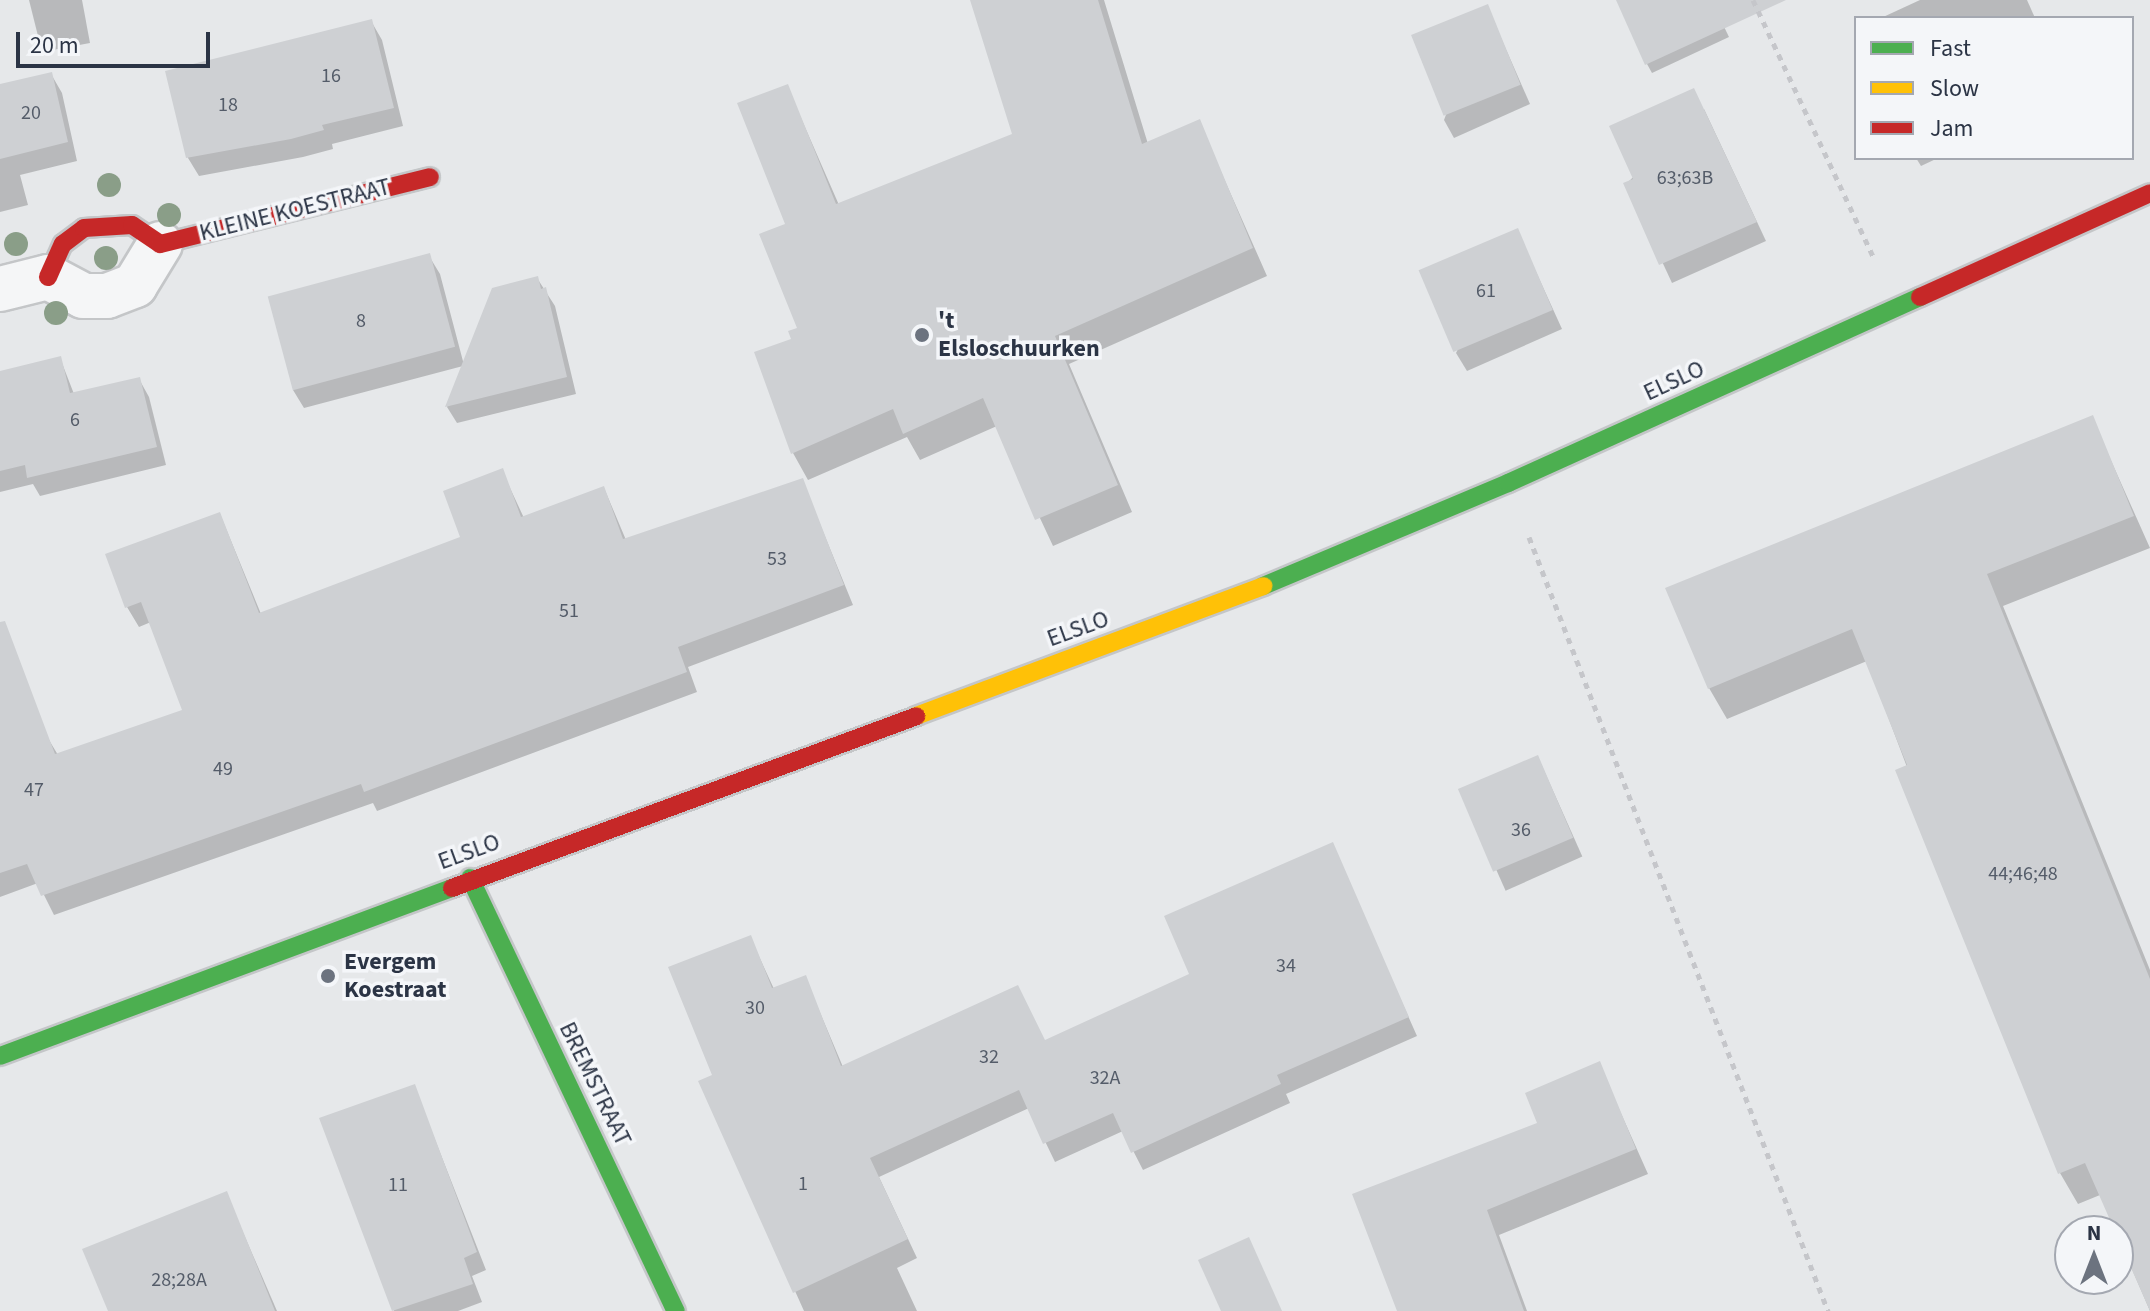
<!DOCTYPE html>
<html>
<head>
<meta charset="utf-8">
<style>
  body { margin:0 }
  #map { position:relative; width:2150px; height:1311px; overflow:hidden; background:#e6e8ea; font-family:"Source Sans 3",sans-serif }
  div>[style] { position:absolute }
  [style*='--x'] { left:calc(var(--x)*1px); top:calc(var(--y)*1px); width:calc(var(--w)*1px); rotate:calc(var(--a)*1deg) }
  .shadow>* { inset:0; background:#0003; transform-origin:0 0 }
  .building>* { inset:0; background:#ced0d3; transform-origin:0 0 }
  .path>* { height:5px; margin-top:-2.5px; transform-origin:0; background:repeating-linear-gradient(90deg,#c5c6ca 0 6px,transparent 0 12px) }
  .roads { filter:drop-shadow(2px 0 #c4c6c8) drop-shadow(-2px 0 #c4c6c8) drop-shadow(0 2px #c4c6c8) drop-shadow(0 -2px #c4c6c8) }
  .street>* { height:44px; margin:-22px; padding:0 22px; transform-origin:22px; border-radius:22px; background:#f5f6f7 }
  .fast>* { height:18px; margin:-9px; padding:0 9px; transform-origin:9px; border-radius:9px; background:#4caf50 }
  .slow>* { height:18px; margin:-9px; padding:0 9px; transform-origin:9px; border-radius:9px; background:#ffc107 }
  .jam>* { height:18px; margin:-9px; padding:0 9px; transform-origin:9px; border-radius:9px; background:#c62828 }
  .trees>* { width:24px; height:24px; margin:-12px; border-radius:50%; background:#8a9e88 }
  .dots>* { width:22px; height:22px; translate:-50% -50%; box-sizing:border-box; border:4px solid #f4f6f9; border-radius:50% }
  span { translate:-50% -50%; white-space:nowrap; text-align:center; line-height:1.15; -webkit-text-stroke:7px #f4f6f9; paint-order:stroke }
  .number-label { font-size:20px; color:#545c69 }
  .number-label span { -webkit-text-stroke-width:0 }
  .street-label { font-size:24px; color:#2b3445 }
  .poi-label { font-size:24px; color:#2b3445; font-weight:700 }
  .left { translate:0 -50%; text-align:left }
  .legend { position:absolute; left:1854px; top:16px; width:280px; height:144px; box-sizing:border-box; background:#f4f6f9; border:2px solid #a4a8b1; margin:0; padding:10px 14px; list-style:none; font-size:24px; color:#2b3445 }
  .legend li { display:flex; align-items:center; gap:16px; height:40px }
  .legend b { width:40px; border:2px solid #a4a8b1 }
  .north { position:absolute; left:2054px; top:1215px; width:80px; height:80px; box-sizing:border-box; background:#f4f6f9; border:2px solid #a4a8b1; border-radius:50%; rotate:0deg; font-size:22px; font-weight:700; line-height:32px; text-align:center; color:#2b3445 }
  .north::after { content:''; display:block; margin:auto; width:28px; height:36px; background:#6c737f; clip-path:polygon(50% 0,100% 100%,50% 72%,0 100%) }
  .scale { position:absolute; left:16px; top:32px; width:194px; height:36px; box-sizing:border-box; border:4px solid #2b3445; border-top:0; padding-left:10px; font-size:24px; line-height:28px; white-space:nowrap; color:#2b3445; -webkit-text-stroke:6px #f4f6f9; paint-order:stroke }
</style>
</head>
<body>
<div id="map">
  <div class="shadow">
    <i style="clip-path:polygon(29px 0,82px 0,90px 43px,42px 52px)"></i>
    <i style="clip-path:polygon(974px 0,1104px 0,1148px 144px,1199px 122px,1267px 276px,1069px 364px,1132px 512px,1053px 546px,997px 426px,920px 460px,907px 437px,808px 480px,793px 453px,793px 340px,800px 329px,788px 225px,787px 86px,839px 205px,1014px 135px)"></i>
    <i style="clip-path:polygon(1649px 0,1711px 0,1729px 37px,1652px 73px,1647px 64px)"></i>
    <i style="clip-path:polygon(1920px 0,2027px 0,2035px 18px,1881px 18px)"></i>
    <i style="clip-path:polygon(1487px 6px,1530px 104px,1454px 138px,1444px 120px)"></i>
    <i style="clip-path:polygon(371px 21px,382px 40px,403px 126px,332px 144px,333px 149px,303px 157px,199px 176px,188px 158px,167px 72px)"></i>
    <i style="clip-path:polygon(51px 74px,62px 93px,77px 161px,20px 175px,28px 205px,0 212px,0 86px)"></i>
    <i style="clip-path:polygon(1704px 109px,1766px 241px,1672px 283px,1626px 184px)"></i>
    <i style="clip-path:polygon(1916px 158px,1938px 158px,1921px 166px)"></i>
    <i style="clip-path:polygon(1517px 230px,1562px 329px,1467px 371px,1456px 353px)"></i>
    <i style="clip-path:polygon(429px 256px,440px 274px,464px 365px,537px 278px,555px 306px,576px 394px,457px 423px,447px 407px,463px 366px,304px 408px,293px 390px)"></i>
    <i style="clip-path:polygon(60px 358px,74px 394px,139px 379px,149px 397px,166px 465px,40px 496px,33px 484px,0 492px,0 373px)"></i>
    <i style="clip-path:polygon(2092px 418px,2150px 548px,2003px 606px,2150px 970px,2150px 1311px,2100px 1195px,2078px 1204px,2060px 1173px,1867px 661px,1727px 719px,1709px 688px)"></i>
    <i style="clip-path:polygon(502px 471px,524px 518px,604px 488px,626px 540px,802px 480px,853px 605px,688px 667px,697px 692px,377px 811px,373px 803px,54px 915px,38px 883px,0 897px,0 747px,46px 735px,58px 755px,184px 711px,151px 622px,139px 627px,127px 607px,220px 514px,261px 614px,463px 539px)"></i>
    <i style="left:1538px;top:757px;width:109px;height:84px;rotate:66deg"></i>
    <i style="clip-path:polygon(1332px 845px,1417px 1036px,1286px 1094px,1290px 1103px,1143px 1170px,1123px 1131px,1055px 1162px,1029px 1108px,879px 1177px,917px 1258px,897px 1268px,917px 1311px,804px 1311px,701px 1082px,714px 1076px,750px 937px,774px 989px,805px 977px,843px 1067px,1045px 1042px,1192px 975px)"></i>
    <i style="clip-path:polygon(1599px 1064px,1648px 1174px,1499px 1235px,1527px 1311px,1399px 1311px)"></i>
    <i style="clip-path:polygon(414px 1086px,486px 1270px,472px 1276px,482px 1302px,458px 1311px,394px 1311px,322px 1120px)"></i>
    <i style="clip-path:polygon(226px 1193px,277px 1311px,110px 1311px)"></i>
  </div>
  <div class="building">
    <i style="clip-path:polygon(970px 0,1098px 0,1142px 144px,1200px 119px,1253px 248px,1055px 336px,1118px 485px,1035px 520px,983px 398px,903px 434px,893px 409px,791px 454px,754px 352px,791px 339px,788px 331px,797px 328px,759px 234px,785px 224px,737px 103px,788px 84px,836px 204px,1012px 134px)"></i>
    <i style="clip-path:polygon(1616px 0,1786px 0,1645px 65px)"></i>
    <i style="left:1488px;top:4px;width:87px;height:83px;rotate:68deg"></i>
    <i style="clip-path:polygon(372px 19px,394px 108px,322px 125px,324px 130px,291px 139px,186px 158px,165px 71px)"></i>
    <i style="clip-path:polygon(52px 72px,68px 142px,0 159px,0 84px)"></i>
    <i style="clip-path:polygon(1694px 88px,1757px 222px,1659px 265px,1623px 183px,1633px 179px,1609px 126px)"></i>
    <i style="left:1518px;top:228px;width:89px;height:108px;rotate:67deg"></i>
    <i style="left:430px;top:253px;width:97px;height:168px;rotate:75deg"></i>
    <i style="clip-path:polygon(538px 276px,541px 289px,546px 287px,567px 377px,445px 407px,492px 288px)"></i>
    <i style="clip-path:polygon(61px 356px,70px 393px,140px 377px,157px 447px,27px 478px,25px 465px,0 471px,0 371px)"></i>
    <i style="clip-path:polygon(2093px 415px,2134px 516px,1987px 574px,2150px 979px,2150px 1311px,2085px 1163px,2058px 1174px,1895px 770px,1907px 765px,1852px 629px,1708px 689px,1665px 588px)"></i>
    <i style="clip-path:polygon(503px 468px,521px 517px,604px 486px,623px 539px,803px 478px,844px 585px,678px 647px,687px 672px,364px 792px,361px 784px,41px 896px,27px 864px,0 873px,0 622px,5px 621px,55px 754px,182px 710px,141px 602px,125px 608px,105px 554px,220px 512px,259px 613px,460px 537px,443px 491px)"></i>
    <i style="left:1538px;top:755px;width:90px;height:87px;rotate:67deg"></i>
    <i style="clip-path:polygon(1333px 842px,1409px 1017px,1277px 1075px,1281px 1084px,1131px 1153px,1113px 1113px,1043px 1144px,1019px 1090px,870px 1158px,908px 1239px,793px 1293px,698px 1081px,712px 1075px,668px 967px,751px 935px,772px 988px,806px 975px,841px 1066px,1018px 985px,1045px 1040px,1189px 974px,1164px 916px)"></i>
    <i style="clip-path:polygon(1600px 1061px,1636px 1149px,1487px 1210px,1524px 1311px,1397px 1311px,1352px 1194px,1537px 1123px,1525px 1093px)"></i>
    <i style="clip-path:polygon(415px 1084px,477px 1252px,464px 1258px,473px 1284px,392px 1311px,319px 1118px)"></i>
    <i style="clip-path:polygon(227px 1191px,275px 1311px,108px 1311px,82px 1249px)"></i>
    <i style="clip-path:polygon(1249px 1237px,1282px 1311px,1221px 1311px,1198px 1260px)"></i>
  </div>
  <div class="path">
    <i style="--x:1753;--y:0;--w:283;--a:64.9"></i>
    <i style="--x:1529;--y:537;--w:830;--a:68.88"></i>
  </div>
  <div class="roads">
    <div class="street">
      <i style="--x:0;--y:289;--w:49;--a:-14"></i>
      <i style="--x:48;--y:277;--w:40;--a:28"></i>
      <i style="--x:83;--y:296;--w:24;--a:0"></i>
      <i style="--x:107;--y:296;--w:30;--a:-21"></i>
      <i style="--x:135;--y:285;--w:48;--a:-58.6"></i>
    </div>
    <div class="fast">
      <i style="--x:1263;--y:586;--w:266;--a:-22.8"></i>
      <i style="--x:1508;--y:483;--w:452;--a:-24.3"></i>
      <i style="--x:470;--y:878;--w:480;--a:64.6"></i>
      <i style="--x:0;--y:1056;--w:482;--a:-20.4"></i>
    </div>
    <div class="slow">
      <i style="--x:916;--y:716;--w:371;--a:-20.5"></i>
    </div>
    <div class="jam">
      <i style="--x:48;--y:277;--w:36;--a:-66"></i>
      <i style="--x:63;--y:244;--w:26;--a:-37"></i>
      <i style="--x:84;--y:228;--w:48;--a:-3.6"></i>
      <i style="--x:132;--y:225;--w:34;--a:34"></i>
      <i style="--x:160;--y:244;--w:278;--a:-13.9"></i>
      <i style="--x:1920;--y:297;--w:252;--a:-24.3"></i>
      <i style="--x:452;--y:888;--w:495;--a:-20.3"></i>
    </div>
  </div>
  <div class="trees">
    <i style="left:109px;top:185px"></i>
    <i style="left:169px;top:215px"></i>
    <i style="left:16px;top:244px"></i>
    <i style="left:106px;top:258px"></i>
    <i style="left:56px;top:313px"></i>
  </div>
  <div class="dots">
    <i style="left:922px;top:335px;background:#6c737f"></i>
    <i style="left:328px;top:976px;background:#6c737f"></i>
  </div>
  <div class="number-label">
    <span style="left:331px;top:76px">16</span>
    <span style="left:228px;top:105px">18</span>
    <span style="left:31px;top:113px">20</span>
    <span style="left:1685px;top:178px">63;63B</span>
    <span style="left:1486px;top:291px">61</span>
    <span style="left:361px;top:321px">8</span>
    <span style="left:75px;top:420px">6</span>
    <span style="left:777px;top:559px">53</span>
    <span style="left:569px;top:611px">51</span>
    <span style="left:223px;top:769px">49</span>
    <span style="left:34px;top:790px">47</span>
    <span style="left:1521px;top:830px">36</span>
    <span style="left:2023px;top:874px">44;46;48</span>
    <span style="left:1286px;top:966px">34</span>
    <span style="left:755px;top:1008px">30</span>
    <span style="left:989px;top:1057px">32</span>
    <span style="left:1105px;top:1078px">32A</span>
    <span style="left:803px;top:1184px">1</span>
    <span style="left:398px;top:1185px">11</span>
    <span style="left:179px;top:1280px">28;28A</span>
  </div>
  <div class="street-label">
    <span style="left:295px;top:210px;rotate:-14deg">KLEINE KOESTRAAT</span>
    <span style="left:1674px;top:381px;rotate:-25deg">ELSLO</span>
    <span style="left:1078px;top:629px;rotate:-20deg">ELSLO</span>
    <span style="left:469px;top:852px;rotate:-20deg">ELSLO</span>
    <span style="left:595px;top:1084px;rotate:64deg">BREMSTRAAT</span>
  </div>
  <div class="poi-label">
    <span class="left" style="left:938px;top:335px">'t<br>Elsloschuurken</span>
    <span class="left" style="left:344px;top:976px">Evergem<br>Koestraat</span>
  </div>
  <ul class="legend">
  <li><b style="height:10px;background:#4caf50"></b>Fast</li>
  <li><b style="height:10px;background:#ffc107"></b>Slow</li>
  <li><b style="height:10px;background:#c62828"></b>Jam</li>
  </ul>
  <div class="north">N</div>
  <div class="scale">20 m</div>
</div>
</body>
</html>
